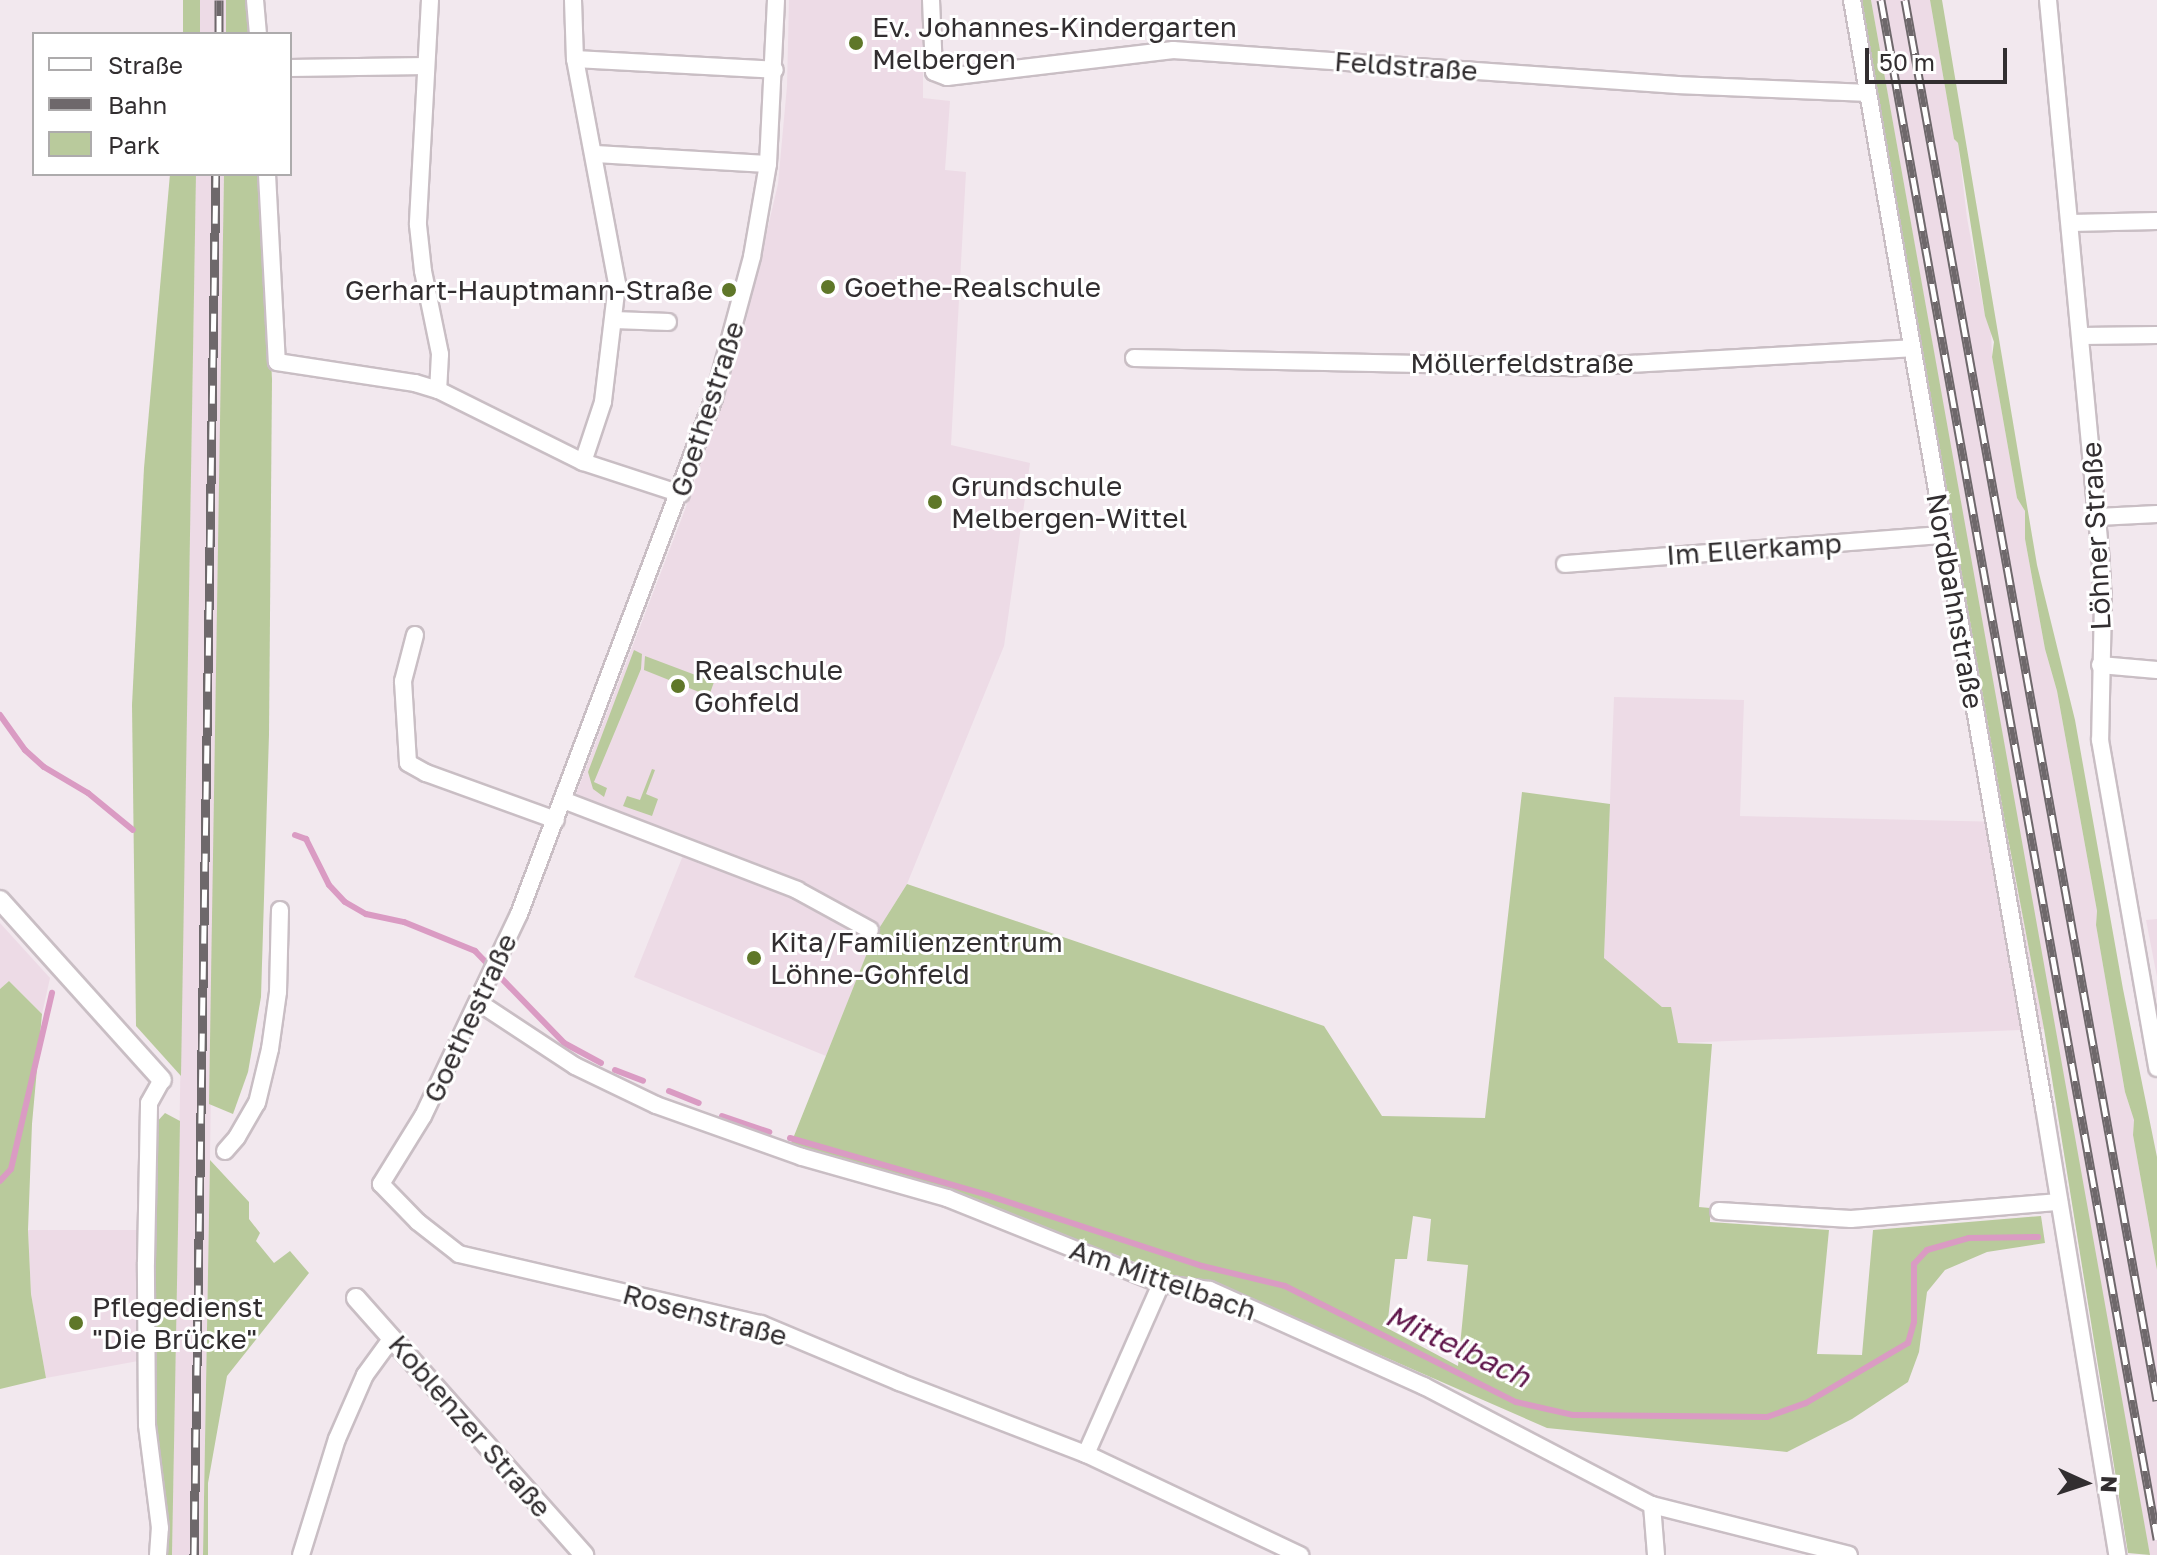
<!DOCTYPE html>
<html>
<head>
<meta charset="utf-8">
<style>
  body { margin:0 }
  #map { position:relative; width:2157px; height:1555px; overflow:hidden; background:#f2e8ee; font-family:"Golos Text",sans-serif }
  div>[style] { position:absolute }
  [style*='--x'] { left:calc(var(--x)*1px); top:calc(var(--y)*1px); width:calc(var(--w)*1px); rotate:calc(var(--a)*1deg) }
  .built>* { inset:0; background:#eddbe6; transform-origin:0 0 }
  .green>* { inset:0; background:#b9ca9c; transform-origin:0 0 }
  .stream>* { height:6px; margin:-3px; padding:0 3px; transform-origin:3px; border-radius:3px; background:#da9bc3 }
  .roads { filter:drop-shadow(2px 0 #c9bec4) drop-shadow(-2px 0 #c9bec4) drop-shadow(0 2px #c9bec4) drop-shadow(0 -2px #c9bec4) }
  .minor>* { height:16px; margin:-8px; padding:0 8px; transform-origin:8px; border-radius:8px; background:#fff }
  .tertiary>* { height:18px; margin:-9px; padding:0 9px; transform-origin:9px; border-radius:9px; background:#fff }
  .rail>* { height:9px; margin-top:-4.5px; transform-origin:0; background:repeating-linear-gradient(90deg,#fff 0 18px,#6e686b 0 36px); box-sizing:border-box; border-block:2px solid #6e686b }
  .dots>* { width:22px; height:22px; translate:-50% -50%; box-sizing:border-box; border:4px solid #fff; border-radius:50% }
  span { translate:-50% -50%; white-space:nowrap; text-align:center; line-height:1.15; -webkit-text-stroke:6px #fff; paint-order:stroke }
  .poi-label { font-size:28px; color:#322e30 }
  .left { translate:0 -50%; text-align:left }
  .right { translate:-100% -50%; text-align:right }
  .street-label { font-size:28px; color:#322e30 }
  .water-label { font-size:30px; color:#60164b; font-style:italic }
  .legend { position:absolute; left:32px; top:32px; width:260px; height:144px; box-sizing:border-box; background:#fff; border:2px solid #adabac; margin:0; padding:10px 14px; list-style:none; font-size:24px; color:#322e30 }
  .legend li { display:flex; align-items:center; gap:16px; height:40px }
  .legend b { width:40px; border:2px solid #adabac }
  .north { position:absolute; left:2045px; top:1443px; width:80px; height:80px; -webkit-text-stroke:6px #fff; paint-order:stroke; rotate:93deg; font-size:22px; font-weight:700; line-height:32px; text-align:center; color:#322e30 }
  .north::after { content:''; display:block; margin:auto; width:28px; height:36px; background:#322e30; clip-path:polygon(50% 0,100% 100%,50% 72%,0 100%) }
  .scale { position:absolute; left:1865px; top:48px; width:142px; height:36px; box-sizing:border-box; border:4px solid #322e30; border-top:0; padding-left:10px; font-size:24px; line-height:28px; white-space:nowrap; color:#322e30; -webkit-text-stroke:6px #fff; paint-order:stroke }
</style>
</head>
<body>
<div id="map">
  <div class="built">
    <i style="left:200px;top:0;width:26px;height:34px"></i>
    <i style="clip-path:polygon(789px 0,923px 0,923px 98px,950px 101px,945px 170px,966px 172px,951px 445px,1030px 463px,1004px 646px,907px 884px,873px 938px,826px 1056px,634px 977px,684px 853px,574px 799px,686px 507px,741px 342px,778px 184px,787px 86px)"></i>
    <i style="clip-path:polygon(1871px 0,1930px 0,1954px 139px,1958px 143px,1967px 218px,1985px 316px,1991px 329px,1992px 357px,2017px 498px,2025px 511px,2025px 539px,2045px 649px,2057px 691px,2097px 911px,2096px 925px,2125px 1092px,2134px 1120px,2133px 1135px,2157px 1270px,2157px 1555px,2150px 1555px,2134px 1477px)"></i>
    <i style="clip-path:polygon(196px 174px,224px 174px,210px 1160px,203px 1555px,172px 1555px)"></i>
    <i style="clip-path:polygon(1614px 697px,1744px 700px,1740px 816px,2005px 822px,2044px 1029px,1678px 1043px,1662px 1007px,1604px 958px)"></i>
    <i style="clip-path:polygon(2157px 919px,2157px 977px,2146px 920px)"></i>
    <i style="clip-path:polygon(0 923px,50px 978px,42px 1014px,9px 981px,0 989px)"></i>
    <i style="clip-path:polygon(28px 1230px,140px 1230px,138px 1361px,46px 1378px,31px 1294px)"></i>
  </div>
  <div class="green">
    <i style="left:183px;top:0;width:17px;height:34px"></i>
    <i style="left:226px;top:0;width:23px;height:34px"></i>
    <i style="clip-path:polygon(1862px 0,1871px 0,2150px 1555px,2128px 1553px,2044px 1029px,2005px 822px)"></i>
    <i style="clip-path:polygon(1930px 0,1942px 0,2037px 565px,2075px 720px,2123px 989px,2157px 1157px,2157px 1270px,2133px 1135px,2134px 1120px,2125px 1092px,2096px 925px,2097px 911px,2057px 691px,2045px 649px,2025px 539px,2025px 511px,2017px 498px,1992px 357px,1994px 342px,1985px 316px,1958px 143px,1954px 139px)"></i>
    <i style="clip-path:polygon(170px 174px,196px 174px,181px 1076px,136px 1026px,132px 705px,144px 468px)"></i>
    <i style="clip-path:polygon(224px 174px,261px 174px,272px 379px,269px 734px,261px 997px,248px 1072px,233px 1114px,209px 1104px)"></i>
    <i style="clip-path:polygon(634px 650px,642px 654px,641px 669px,594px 782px,607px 788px,604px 797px,593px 789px,588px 772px)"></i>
    <i style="clip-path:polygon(645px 656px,714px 682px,709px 696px,644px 670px)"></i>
    <i style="clip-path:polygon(652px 769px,655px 770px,646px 794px,658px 799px,652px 816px,623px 806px,627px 796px,640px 800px)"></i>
    <i style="clip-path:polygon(evenodd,1522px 792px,1610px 804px,1604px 958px,1662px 1007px,1671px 1007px,1678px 1043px,1712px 1044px,1699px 1207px,1710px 1208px,1710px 1222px,1829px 1230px,1817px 1354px,1862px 1355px,1873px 1230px,2041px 1216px,2045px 1243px,1987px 1252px,1945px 1270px,1927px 1292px,1919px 1352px,1908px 1382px,1852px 1419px,1787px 1452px,1547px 1428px,1213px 1282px,1168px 1274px,949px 1194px,788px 1151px,873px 938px,907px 884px,1324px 1026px,1382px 1116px,1485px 1118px,1522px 792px,1413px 1216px,1431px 1219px,1427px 1261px,1468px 1265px,1458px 1366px,1387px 1328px,1395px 1259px,1407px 1259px,1413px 1216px)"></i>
    <i style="clip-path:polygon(9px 981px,42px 1014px,32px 1124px,28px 1230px,31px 1294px,46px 1378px,0 1389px,0 989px)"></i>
    <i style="clip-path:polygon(165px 1113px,180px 1121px,172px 1555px,163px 1555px,153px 1425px,154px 1125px)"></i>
    <i style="clip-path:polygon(210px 1160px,249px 1202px,249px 1219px,260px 1233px,256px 1241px,274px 1263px,290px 1251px,309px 1273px,227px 1376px,208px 1483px,208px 1555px,203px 1555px)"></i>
  </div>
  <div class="stream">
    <i style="--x:0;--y:715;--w:43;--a:54.5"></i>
    <i style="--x:25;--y:750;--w:25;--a:42"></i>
    <i style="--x:44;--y:767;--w:51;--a:30.6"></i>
    <i style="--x:88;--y:793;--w:58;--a:39.4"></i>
    <i style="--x:295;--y:835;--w:12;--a:20"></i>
    <i style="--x:306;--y:839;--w:51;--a:63.4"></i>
    <i style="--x:329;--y:885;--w:23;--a:47"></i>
    <i style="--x:345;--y:902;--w:24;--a:30"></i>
    <i style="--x:366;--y:914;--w:39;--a:12"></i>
    <i style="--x:404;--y:922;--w:77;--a:22.2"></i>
    <i style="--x:475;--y:951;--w:128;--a:45.9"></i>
    <i style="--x:564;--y:1043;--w:42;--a:28.4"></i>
    <i style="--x:615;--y:1070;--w:30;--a:21"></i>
    <i style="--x:669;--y:1091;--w:32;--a:22"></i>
    <i style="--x:722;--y:1116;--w:50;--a:18.8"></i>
    <i style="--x:790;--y:1138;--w:205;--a:16.1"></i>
    <i style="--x:987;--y:1195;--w:226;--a:18.3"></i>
    <i style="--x:1202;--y:1266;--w:85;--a:13.5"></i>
    <i style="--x:1285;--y:1286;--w:258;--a:26.7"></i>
    <i style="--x:1516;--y:1402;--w:58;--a:12.8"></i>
    <i style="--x:1573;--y:1415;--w:194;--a:0.6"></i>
    <i style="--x:1767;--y:1417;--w:41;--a:-19.7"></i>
    <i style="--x:1806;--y:1403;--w:118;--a:-30.5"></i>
    <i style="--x:1908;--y:1343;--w:22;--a:-74"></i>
    <i style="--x:1914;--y:1322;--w:58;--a:-90"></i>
    <i style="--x:1914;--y:1264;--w:19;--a:-47"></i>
    <i style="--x:1927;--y:1250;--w:44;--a:-15.9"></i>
    <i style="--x:1969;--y:1238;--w:69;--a:-0.8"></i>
    <i style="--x:0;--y:1181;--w:16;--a:-47"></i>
    <i style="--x:11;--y:1169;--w:181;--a:-76.9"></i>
  </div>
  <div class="roads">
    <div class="minor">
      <i style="--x:255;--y:0;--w:34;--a:85"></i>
      <i style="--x:430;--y:0;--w:225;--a:93.1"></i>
      <i style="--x:418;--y:225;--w:46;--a:83.8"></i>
      <i style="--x:423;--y:271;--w:85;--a:78.4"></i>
      <i style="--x:440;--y:354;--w:36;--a:93"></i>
      <i style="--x:573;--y:0;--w:59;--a:88.1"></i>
      <i style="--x:575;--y:59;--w:229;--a:79.4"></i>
      <i style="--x:617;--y:284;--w:119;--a:96.8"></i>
      <i style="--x:603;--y:402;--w:63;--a:108.4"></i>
      <i style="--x:776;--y:0;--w:164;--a:92.8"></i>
      <i style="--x:768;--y:164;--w:94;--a:99.8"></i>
      <i style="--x:752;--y:257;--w:146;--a:105.1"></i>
      <i style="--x:714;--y:398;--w:552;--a:110.7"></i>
      <i style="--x:519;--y:914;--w:224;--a:115.4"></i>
      <i style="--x:423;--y:1116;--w:80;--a:121.7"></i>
      <i style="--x:381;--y:1184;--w:53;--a:45.8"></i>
      <i style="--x:418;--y:1222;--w:52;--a:38"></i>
      <i style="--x:459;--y:1254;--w:310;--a:13.1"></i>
      <i style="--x:761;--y:1324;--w:150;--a:22.8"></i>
      <i style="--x:899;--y:1382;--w:200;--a:21.1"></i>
      <i style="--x:1086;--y:1454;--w:237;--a:25.3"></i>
      <i style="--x:931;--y:0;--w:72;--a:87.6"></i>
      <i style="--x:934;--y:72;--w:14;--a:21"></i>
      <i style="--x:947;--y:77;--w:228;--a:-6.8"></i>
      <i style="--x:1173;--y:50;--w:506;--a:3.96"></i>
      <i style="--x:1678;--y:85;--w:189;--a:2.4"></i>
      <i style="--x:1852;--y:0;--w:1124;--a:80.16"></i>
      <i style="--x:2044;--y:1107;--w:454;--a:80.7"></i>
      <i style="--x:2048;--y:0;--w:552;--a:84.6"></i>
      <i style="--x:2100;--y:550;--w:52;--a:86.7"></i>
      <i style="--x:2103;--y:602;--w:138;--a:91.2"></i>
      <i style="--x:2100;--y:740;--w:333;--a:80.1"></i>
      <i style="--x:575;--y:59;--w:200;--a:3.1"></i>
      <i style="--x:290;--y:68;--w:136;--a:-0.8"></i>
      <i style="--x:595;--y:154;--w:173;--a:3.3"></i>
      <i style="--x:267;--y:174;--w:188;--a:87"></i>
      <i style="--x:277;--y:362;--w:140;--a:8.7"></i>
      <i style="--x:415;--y:383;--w:24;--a:17"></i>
      <i style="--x:438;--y:390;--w:162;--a:26.4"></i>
      <i style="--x:583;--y:462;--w:103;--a:18.1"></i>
      <i style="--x:2071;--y:223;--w:86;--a:-1.3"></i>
      <i style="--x:615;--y:320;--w:53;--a:2.2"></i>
      <i style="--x:2082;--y:336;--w:75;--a:-0.8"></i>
      <i style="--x:1134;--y:358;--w:442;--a:1.2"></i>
      <i style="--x:1576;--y:367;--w:336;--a:-3.2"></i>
      <i style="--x:2098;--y:517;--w:59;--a:-2.9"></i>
      <i style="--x:1565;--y:564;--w:379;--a:-4.4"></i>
      <i style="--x:415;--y:635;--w:48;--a:104.6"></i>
      <i style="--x:403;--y:681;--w:82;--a:86.5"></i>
      <i style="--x:408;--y:763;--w:21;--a:29"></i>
      <i style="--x:426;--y:773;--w:138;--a:19.9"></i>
      <i style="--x:2100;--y:665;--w:57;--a:5"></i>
      <i style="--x:563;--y:800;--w:251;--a:21"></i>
      <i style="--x:797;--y:890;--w:83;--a:28.7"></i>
      <i style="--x:478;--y:1002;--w:116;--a:33.4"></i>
      <i style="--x:575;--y:1066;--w:90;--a:25.7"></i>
      <i style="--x:656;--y:1105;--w:155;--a:19.6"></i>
      <i style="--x:802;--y:1157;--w:151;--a:15.8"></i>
      <i style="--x:947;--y:1198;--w:231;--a:21.9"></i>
      <i style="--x:1161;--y:1284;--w:49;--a:7"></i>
      <i style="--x:1210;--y:1290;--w:235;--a:24.2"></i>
      <i style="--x:1424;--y:1386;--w:257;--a:27.6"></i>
      <i style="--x:1652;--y:1505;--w:203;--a:14.2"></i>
      <i style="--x:225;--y:1151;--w:18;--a:-49"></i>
      <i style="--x:237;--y:1137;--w:39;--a:-60"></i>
      <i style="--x:257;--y:1103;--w:56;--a:-76.5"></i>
      <i style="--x:270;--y:1049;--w:58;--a:-82"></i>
      <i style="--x:278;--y:992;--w:82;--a:-88.6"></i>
      <i style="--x:1719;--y:1211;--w:132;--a:3.5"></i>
      <i style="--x:1851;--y:1219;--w:209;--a:-4.7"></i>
      <i style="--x:1086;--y:1454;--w:186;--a:-66.2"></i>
      <i style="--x:1652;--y:1505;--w:50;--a:85.4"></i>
      <i style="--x:158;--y:1555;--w:27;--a:-86"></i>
      <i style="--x:160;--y:1528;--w:104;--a:-97.2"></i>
      <i style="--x:147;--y:1425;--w:163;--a:-90.4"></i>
      <i style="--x:146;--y:1262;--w:159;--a:-88.9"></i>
      <i style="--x:149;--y:1103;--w:26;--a:-61"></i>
      <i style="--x:301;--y:1555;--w:121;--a:-72.8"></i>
      <i style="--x:337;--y:1439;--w:70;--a:-66.4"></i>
      <i style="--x:365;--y:1375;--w:46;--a:-53.9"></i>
    </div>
    <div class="tertiary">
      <i style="--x:0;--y:900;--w:242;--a:48"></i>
      <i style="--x:356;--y:1298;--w:344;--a:48.4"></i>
    </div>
  </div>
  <div class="rail">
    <i style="--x:1881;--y:0;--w:1564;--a:79.83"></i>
    <i style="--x:1905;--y:0;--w:1423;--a:79.8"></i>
    <i style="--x:219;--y:34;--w:34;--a:-90"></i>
    <i style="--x:194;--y:1555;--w:1381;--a:-89.09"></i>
  </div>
  <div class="dots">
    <i style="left:856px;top:43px;background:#5f7729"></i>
    <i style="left:828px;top:287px;background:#5f7729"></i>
    <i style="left:729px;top:290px;background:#5f7729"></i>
    <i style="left:935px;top:502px;background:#5f7729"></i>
    <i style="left:678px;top:686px;background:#5f7729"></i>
    <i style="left:754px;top:958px;background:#5f7729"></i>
    <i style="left:76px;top:1323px;background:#5f7729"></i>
  </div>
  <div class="poi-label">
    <span class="left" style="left:872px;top:43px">Ev. Johannes-Kindergarten<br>Melbergen</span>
    <span class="left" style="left:844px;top:287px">Goethe-Realschule</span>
    <span class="right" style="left:713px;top:290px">Gerhart-Hauptmann-Straße</span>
    <span class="left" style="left:951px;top:502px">Grundschule<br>Melbergen-Wittel</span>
    <span class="left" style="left:694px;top:686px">Realschule<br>Gohfeld</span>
    <span class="left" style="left:770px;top:958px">Kita/Familienzentrum<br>Löhne-Gohfeld</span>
    <span class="left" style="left:92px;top:1323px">Pflegedienst<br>"Die Brücke"</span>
  </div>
  <div class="street-label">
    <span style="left:1406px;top:66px;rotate:4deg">Feldstraße</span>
    <span style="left:1522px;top:363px">Möllerfeldstraße</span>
    <span style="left:707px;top:409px;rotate:-72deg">Goethestraße</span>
    <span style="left:2096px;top:536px;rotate:-93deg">Löhner Straße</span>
    <span style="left:1754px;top:549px;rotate:-4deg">Im Ellerkamp</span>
    <span style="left:1955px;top:601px;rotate:80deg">Nordbahnstraße</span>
    <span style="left:470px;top:1018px;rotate:-65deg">Goethestraße</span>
    <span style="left:1163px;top:1280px;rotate:19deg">Am Mittelbach</span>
    <span style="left:705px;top:1315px;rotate:15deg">Rosenstraße</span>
    <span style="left:470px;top:1426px;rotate:49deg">Koblenzer Straße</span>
  </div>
  <div class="water-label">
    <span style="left:1458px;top:1346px;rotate:25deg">Mittelbach</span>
  </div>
  <ul class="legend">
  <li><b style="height:10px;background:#fff"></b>Straße</li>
  <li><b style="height:10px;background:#6e686b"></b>Bahn</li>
  <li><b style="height:22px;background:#b9ca9c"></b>Park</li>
  </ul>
  <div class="north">N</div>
  <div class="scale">50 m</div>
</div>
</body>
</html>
